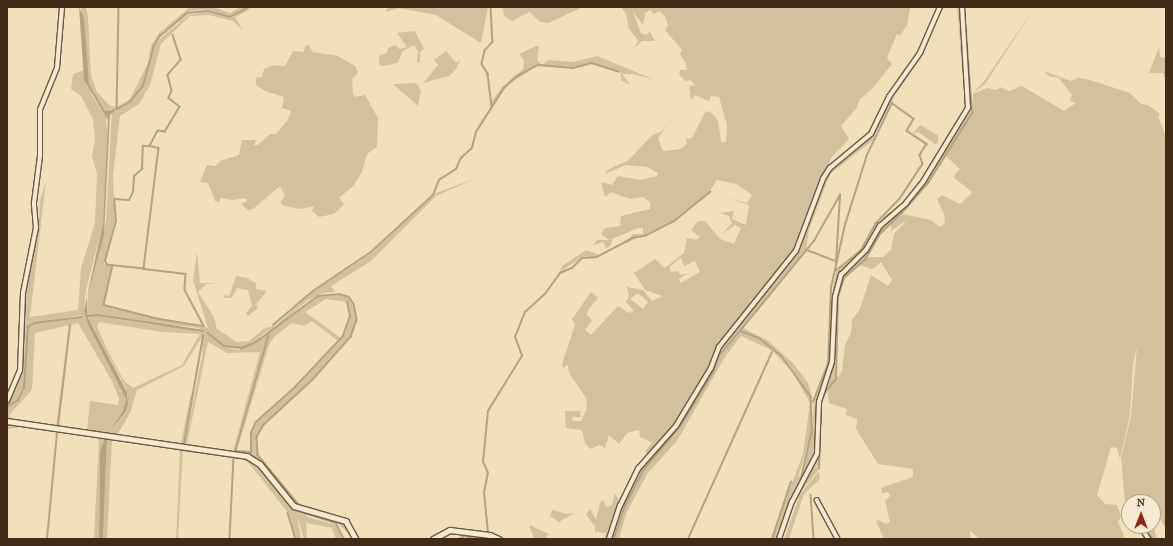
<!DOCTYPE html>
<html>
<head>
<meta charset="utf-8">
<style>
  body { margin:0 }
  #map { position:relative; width:1173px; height:546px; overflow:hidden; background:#f1e0b9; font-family:"IM FELL French Canon",serif }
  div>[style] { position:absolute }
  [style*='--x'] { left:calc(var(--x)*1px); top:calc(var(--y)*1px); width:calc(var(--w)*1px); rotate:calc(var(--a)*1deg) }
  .green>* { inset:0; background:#d3c19e }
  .water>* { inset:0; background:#b6a282 }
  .stream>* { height:1.5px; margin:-0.75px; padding:0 0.75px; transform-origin:0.75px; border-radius:0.75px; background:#b6a282 }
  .roads { filter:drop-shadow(1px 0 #6e5840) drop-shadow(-1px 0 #6e5840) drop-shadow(0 1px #6e5840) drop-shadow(0 -1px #6e5840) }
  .minor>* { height:3.5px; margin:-1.75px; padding:0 1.75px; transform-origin:1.75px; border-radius:1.75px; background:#f6ebd2 }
  .tertiary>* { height:4.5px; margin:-2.25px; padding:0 2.25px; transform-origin:2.25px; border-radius:2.25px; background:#f6ebd2 }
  span { translate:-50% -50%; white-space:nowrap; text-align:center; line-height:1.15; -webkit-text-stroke:3px #f6ebd2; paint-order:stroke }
  .frame { position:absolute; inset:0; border:8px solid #432a18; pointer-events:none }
  .north { position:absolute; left:1121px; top:494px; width:40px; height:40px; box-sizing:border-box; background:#f6ebd2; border:1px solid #ae9e88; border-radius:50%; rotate:0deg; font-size:11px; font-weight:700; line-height:16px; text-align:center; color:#432a18 }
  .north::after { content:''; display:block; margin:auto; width:14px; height:18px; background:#8f2418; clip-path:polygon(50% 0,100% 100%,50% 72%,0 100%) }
</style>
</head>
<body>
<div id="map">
  <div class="green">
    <i style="clip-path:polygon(evenodd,81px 7px,86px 7px,88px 18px,91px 76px,97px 92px,110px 106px,117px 107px,130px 99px,150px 59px,142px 86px,130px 102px,120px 109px,131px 102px,143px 86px,153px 51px,160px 39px,188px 15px,207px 12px,231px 18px,241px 12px,253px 8px,235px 17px,243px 30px,233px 21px,209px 15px,190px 16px,161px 44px,150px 85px,139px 104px,120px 116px,113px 176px,115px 221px,104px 264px,112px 266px,104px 306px,208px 328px,193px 280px,197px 252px,200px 283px,217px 283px,206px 284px,198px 292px,214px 317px,217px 329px,237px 342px,249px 341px,265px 328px,275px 326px,314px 291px,372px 253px,436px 193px,477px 178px,436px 196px,371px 261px,331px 286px,335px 292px,323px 293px,308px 300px,275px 328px,264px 333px,255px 343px,242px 348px,227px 347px,207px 331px,194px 327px,153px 324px,97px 314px,90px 315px,153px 325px,193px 328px,207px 333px,224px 347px,238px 350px,255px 343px,317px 297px,336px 294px,350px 298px,356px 317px,351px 335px,311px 382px,264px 423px,257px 438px,257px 453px,300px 507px,250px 456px,7px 420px,7px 408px,18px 401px,24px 391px,29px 327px,35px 324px,82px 318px,82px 315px,35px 323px,28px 327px,24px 388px,19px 398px,7px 406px,21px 371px,25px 292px,38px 234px,40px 201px,46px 181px,30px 317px,78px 310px,81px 268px,95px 223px,97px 174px,92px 156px,95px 139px,93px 119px,81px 96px,71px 89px,73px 74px,85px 70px,84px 75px,93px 97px,106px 116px,108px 144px,103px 223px,86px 290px,84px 311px,88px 325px,126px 399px,123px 411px,108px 433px,125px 414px,128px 398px,126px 388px,87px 316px,88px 290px,106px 221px,112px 109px,105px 111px,89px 84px,81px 7px,326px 299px,347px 302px,350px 317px,345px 334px,297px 386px,259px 419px,252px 430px,251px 453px,235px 451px,269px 335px,237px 450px,269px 345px,274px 337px,292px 323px,304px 326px,312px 321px,338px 341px,341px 338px,305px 312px,326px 299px,81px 7px,99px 322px,162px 332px,200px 334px,182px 365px,133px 388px,124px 381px,106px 347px,97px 327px,99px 322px,81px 7px,78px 323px,112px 381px,119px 399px,118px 405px,90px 401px,87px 430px,58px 426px,70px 325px,78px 323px,81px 7px,69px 325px,56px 426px,11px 419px,9px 415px,32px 390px,35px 333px,69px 325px,81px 7px,203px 335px,202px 356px,185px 444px,194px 394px,191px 393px,181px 443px,117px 435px,130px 413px,137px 390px,184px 366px,203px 335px,81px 7px,208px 342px,227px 353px,260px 352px,233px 451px,187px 444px,208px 342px)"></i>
    <i style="clip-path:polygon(190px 7px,213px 7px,230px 13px,241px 7px,250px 7px,230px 16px,208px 10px,190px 11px,180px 21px,163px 31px,148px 58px,152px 44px,159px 33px)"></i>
    <i style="clip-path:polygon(388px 7px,488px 7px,481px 43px,436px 15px,399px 8px,385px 12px)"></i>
    <i style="clip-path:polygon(503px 7px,583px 7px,548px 23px,540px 22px,530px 12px,512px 21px,504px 16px)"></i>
    <i style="clip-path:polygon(evenodd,621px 7px,910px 8px,907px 25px,900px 36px,897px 34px,887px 58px,892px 64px,872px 89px,860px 99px,856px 109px,841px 126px,849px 139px,831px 158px,797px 247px,719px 347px,711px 367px,675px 426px,649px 456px,645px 451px,652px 443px,640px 437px,639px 430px,627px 433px,619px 444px,609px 435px,605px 448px,599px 445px,591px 449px,585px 444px,582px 430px,566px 428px,565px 411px,580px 411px,581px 417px,573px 417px,572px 421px,581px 421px,587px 408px,586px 398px,569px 373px,568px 365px,563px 368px,562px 364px,575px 325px,572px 319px,591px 292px,598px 298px,588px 310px,587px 315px,592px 320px,585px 330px,591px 335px,618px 306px,629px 313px,634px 311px,626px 302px,629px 296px,627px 287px,643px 290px,652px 301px,662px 296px,645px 290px,634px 273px,655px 259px,665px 268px,684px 253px,687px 238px,696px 240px,700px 237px,691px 230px,698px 221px,705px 221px,720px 239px,734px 244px,741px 228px,735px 225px,722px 234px,732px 223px,729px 216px,720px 213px,734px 211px,732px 219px,746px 225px,749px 205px,728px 198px,747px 203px,752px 195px,736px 184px,717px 180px,709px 192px,672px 222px,596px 257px,584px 256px,560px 272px,562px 266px,586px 250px,599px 255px,628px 240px,633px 234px,643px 234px,643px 228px,638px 228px,612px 239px,611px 245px,606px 249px,604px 242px,593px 245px,597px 240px,609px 240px,601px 234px,605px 228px,620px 226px,621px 216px,650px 209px,650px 202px,643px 197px,630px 199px,611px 192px,605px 197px,601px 182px,612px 185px,618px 176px,640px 180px,657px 176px,658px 173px,647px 167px,626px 165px,605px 174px,607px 170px,629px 160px,651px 136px,662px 131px,671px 120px,658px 138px,663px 151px,681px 149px,687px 143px,686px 139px,692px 138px,706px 111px,712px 113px,718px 121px,721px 142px,726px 142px,727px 125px,719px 97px,711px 96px,709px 101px,695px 95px,691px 100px,689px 85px,695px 86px,691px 80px,685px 81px,679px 74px,680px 70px,687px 70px,686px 64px,680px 54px,682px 50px,665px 30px,668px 25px,665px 16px,659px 11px,654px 14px,650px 10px,645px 13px,643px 25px,633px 12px,641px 33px,646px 35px,650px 32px,655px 41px,642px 41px,635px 48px,638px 40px,629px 29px,626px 14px,621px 7px,681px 257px,684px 266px,695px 261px,700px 272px,680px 283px,679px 279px,688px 273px,680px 275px,678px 271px,670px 272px,670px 267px,681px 257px,621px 7px,638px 293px,648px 302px,643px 309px,630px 299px,638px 293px)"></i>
    <i style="clip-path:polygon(957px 7px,961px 7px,967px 108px,946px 143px,965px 108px)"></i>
    <i style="clip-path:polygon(1035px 7px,985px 84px,973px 93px,985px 80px)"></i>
    <i style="clip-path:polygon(415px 31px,424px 49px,420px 52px,420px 63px,417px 62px,418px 51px,414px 45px,403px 51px,398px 63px,382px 66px,379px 64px,379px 56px,387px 53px,388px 48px,396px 45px,399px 49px,407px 47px,397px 33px)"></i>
    <i style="clip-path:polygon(309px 45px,312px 52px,338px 56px,355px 66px,358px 73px,352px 79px,353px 94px,356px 97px,365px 95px,378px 118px,377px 147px,367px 154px,362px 172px,354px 185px,339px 198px,344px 204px,334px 214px,319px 217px,312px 211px,314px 206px,301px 209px,284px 206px,280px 202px,285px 196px,280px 186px,253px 209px,248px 210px,241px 204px,247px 201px,246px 198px,232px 200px,220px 198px,220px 202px,215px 201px,208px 183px,200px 182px,207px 165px,216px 166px,220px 161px,239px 155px,242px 140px,256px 140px,254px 145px,258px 145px,270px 134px,276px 134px,288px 120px,291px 111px,282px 108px,284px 97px,265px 91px,256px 85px,256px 78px,262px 77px,264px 69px,273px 65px,285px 66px,293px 51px,304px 52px,305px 46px)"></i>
    <i style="clip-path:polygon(536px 46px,539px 46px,537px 60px,542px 65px,548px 60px,574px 62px,597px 56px,655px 80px,633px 74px,622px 74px,630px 85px,621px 80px,621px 72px,592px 63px,573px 67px,538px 65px,506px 86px,492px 108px,492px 101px,502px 87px,523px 69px,524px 60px,519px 54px)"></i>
    <i style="clip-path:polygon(1159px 47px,1160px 57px,1166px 58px,1166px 82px,1163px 73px,1149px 73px)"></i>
    <i style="clip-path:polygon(924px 49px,921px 58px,895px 95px,872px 141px,830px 174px,809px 230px,806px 251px,721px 352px,713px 371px,681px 424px,642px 471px,621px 513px,613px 539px,610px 539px,620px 511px,643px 466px,676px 428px,721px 348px,796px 253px,824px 179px,831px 170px,870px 138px,897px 88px)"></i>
    <i style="clip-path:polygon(446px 51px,456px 63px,460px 60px,456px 69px,449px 76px,423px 83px,438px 65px,434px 60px)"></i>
    <i style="clip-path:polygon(1044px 71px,1071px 81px,1078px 78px,1090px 80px,1130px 93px,1141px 104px,1148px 105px,1160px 114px,1158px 117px,1166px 137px,1166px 529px,1157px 514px,1154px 528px,1157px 539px,1150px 539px,1140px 526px,1153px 526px,1153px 502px,1129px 502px,1129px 515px,1126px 512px,1121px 458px,1131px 416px,1137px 347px,1133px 364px,1130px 415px,1120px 459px,1117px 448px,1111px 447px,1097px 495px,1105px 504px,1117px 505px,1121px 517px,1118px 522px,1125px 539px,980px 539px,970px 531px,970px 539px,884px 539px,876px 521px,879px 520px,885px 524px,890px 522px,885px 501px,890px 496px,888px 492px,882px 493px,881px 488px,913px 477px,913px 469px,878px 464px,856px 429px,857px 419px,846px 415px,847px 409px,829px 403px,828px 391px,842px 371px,845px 345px,851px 333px,852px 320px,860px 309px,871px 275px,888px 286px,892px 280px,881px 262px,873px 269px,859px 265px,868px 257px,883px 257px,891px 250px,894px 234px,907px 220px,891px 231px,891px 224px,903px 214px,931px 220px,940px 227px,945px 223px,944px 214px,937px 199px,942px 195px,960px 204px,970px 195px,972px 192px,953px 177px,960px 169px,946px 156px,972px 114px,973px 94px,987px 88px,997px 90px,1000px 87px,1009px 91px,1022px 86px,1064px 111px,1076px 103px,1070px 101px,1072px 95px,1059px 78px,1049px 76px)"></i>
    <i style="clip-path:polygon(416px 83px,421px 91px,418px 106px,393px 84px)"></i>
    <i style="clip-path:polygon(971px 107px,969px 117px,924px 186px,902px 213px,882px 231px,865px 259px,844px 277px,838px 297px,835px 378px,822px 400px,819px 468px,815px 463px,818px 454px,819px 402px,833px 362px,836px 297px,842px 275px,860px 257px,881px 226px,901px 209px,929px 174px)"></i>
    <i style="clip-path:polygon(920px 125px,938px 135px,938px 143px,935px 144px,918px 132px,912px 134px)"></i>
    <i style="clip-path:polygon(915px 191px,905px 204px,880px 225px,868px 248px,839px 278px,835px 296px,831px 362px,818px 405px,817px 452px,808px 473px,796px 492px,777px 539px,773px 539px,780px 514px,803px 454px,810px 403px,792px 372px,773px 351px,741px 336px,725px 357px,677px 441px,647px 474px,626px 514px,619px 539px,615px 539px,622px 513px,643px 472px,682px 424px,715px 371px,719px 356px,740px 332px,759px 339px,782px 357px,812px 401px,811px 432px,799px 475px,801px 482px,812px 432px,814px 402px,829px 360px,829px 310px,836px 272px,862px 251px,885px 215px,897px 209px)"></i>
    <i style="clip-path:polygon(236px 276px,247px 278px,256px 283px,256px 289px,267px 291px,256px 304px,258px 308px,248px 316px,246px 313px,252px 306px,248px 290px,237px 288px,232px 298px,224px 298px,223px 295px,229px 296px,231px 291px)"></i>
    <i style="clip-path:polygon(743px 328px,767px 340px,793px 363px,808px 383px,813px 400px,783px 355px,759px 338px,741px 331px)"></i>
    <i style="clip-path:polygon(7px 423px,105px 437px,100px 452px,99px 539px,94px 539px,99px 438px,21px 427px,7px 429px)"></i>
    <i style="clip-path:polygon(107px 438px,182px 447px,246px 456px,263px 469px,293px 507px,344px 522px,355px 539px,337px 523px,305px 514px,307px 517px,336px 525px,343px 539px,336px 539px,332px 528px,306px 523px,307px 539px,304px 539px,297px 515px,301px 539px,296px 539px,289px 514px,248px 462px,235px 456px,183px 448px,178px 539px,176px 539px,180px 449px,112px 440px,107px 539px,103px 539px)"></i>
    <i style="clip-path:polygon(815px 465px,819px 469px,799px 494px,780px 539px,796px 495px)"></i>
    <i style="clip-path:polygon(819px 471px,820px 479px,804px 494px,789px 539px,784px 539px,800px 494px)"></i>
    <i style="clip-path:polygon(615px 493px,620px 503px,608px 539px,604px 539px,606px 533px,595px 532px,595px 526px,586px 515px,590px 509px,596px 519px,600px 503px,603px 500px,607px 507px,612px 505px)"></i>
    <i style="clip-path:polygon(552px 510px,567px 514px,574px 513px,559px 522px,550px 516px)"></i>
    <i style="clip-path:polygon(529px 525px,549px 534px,546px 537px,549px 539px,534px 539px)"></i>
  </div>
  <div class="water">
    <i style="clip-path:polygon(79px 7px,84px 18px,89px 84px,105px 111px,117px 109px,110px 115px,104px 235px,87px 297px,87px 316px,127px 392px,128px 404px,125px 413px,108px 433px,123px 411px,126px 399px,88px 325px,84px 311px,103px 223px,108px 120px,84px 80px)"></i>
    <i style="clip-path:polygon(105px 437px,107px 438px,103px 539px,99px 539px,100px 452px)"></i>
  </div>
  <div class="stream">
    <i style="--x:119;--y:7;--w:102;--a:91.1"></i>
    <i style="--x:117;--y:109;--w:15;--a:-28"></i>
    <i style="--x:130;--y:102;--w:21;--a:-51"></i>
    <i style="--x:143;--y:86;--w:39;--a:-75"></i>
    <i style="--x:153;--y:48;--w:14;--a:-60"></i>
    <i style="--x:160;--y:36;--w:35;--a:-40"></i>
    <i style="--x:187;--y:13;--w:21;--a:-5"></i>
    <i style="--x:208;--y:11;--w:23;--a:15"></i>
    <i style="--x:230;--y:17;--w:22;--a:-27"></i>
    <i style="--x:491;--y:7;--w:35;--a:87"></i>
    <i style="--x:493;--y:42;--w:12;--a:132"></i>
    <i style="--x:485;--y:51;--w:13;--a:103"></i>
    <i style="--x:482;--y:64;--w:12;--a:59"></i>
    <i style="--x:488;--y:74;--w:34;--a:83"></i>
    <i style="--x:173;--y:35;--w:26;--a:72"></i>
    <i style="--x:181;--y:60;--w:20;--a:131"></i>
    <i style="--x:168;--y:75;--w:16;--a:76"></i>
    <i style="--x:172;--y:91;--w:8;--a:113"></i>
    <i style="--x:169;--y:98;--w:14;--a:39"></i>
    <i style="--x:180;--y:107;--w:29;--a:121"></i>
    <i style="--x:165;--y:132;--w:7;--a:-172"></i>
    <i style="--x:158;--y:131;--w:17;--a:118"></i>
    <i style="--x:150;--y:146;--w:9;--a:13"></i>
    <i style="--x:159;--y:148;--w:122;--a:97.1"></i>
    <i style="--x:144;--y:269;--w:42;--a:6.8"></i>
    <i style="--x:186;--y:274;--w:16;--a:94"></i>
    <i style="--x:185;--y:290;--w:41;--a:62.2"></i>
    <i style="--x:807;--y:250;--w:30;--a:21"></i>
    <i style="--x:836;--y:263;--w:68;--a:-86.6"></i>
    <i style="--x:113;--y:265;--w:41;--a:102.7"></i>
    <i style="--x:104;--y:305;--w:57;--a:14.3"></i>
    <i style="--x:159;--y:319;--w:45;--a:9"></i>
    <i style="--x:144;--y:269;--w:37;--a:-174"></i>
    <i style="--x:107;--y:265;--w:4;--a:-117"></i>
    <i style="--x:105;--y:261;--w:41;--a:-74.6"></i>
    <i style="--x:116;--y:221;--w:22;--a:-95"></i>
    <i style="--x:114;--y:199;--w:15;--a:4"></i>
    <i style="--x:129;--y:200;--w:9;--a:-63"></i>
    <i style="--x:133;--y:192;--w:16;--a:-86"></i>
    <i style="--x:134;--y:176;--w:11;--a:-41"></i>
    <i style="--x:142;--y:169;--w:23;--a:-88"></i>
    <i style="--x:143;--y:146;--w:7;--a:0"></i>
    <i style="--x:87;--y:316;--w:10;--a:-6"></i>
    <i style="--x:97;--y:315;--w:108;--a:8.5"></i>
    <i style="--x:273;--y:325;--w:52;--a:-40.4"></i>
    <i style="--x:313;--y:291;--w:70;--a:-33.9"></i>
    <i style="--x:371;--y:252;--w:84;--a:-42.6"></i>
    <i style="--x:433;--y:195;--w:16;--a:-68"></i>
    <i style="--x:439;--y:180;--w:20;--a:-33"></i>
    <i style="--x:456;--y:169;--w:12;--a:-66"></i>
    <i style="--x:461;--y:158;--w:15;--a:-42"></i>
    <i style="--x:472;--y:148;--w:16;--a:-76"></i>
    <i style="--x:476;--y:132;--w:52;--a:-57.5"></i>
    <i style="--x:504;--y:88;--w:16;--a:-43"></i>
    <i style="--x:516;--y:77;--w:25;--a:-29"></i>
    <i style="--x:538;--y:65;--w:35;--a:5"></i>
    <i style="--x:573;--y:68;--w:20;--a:-15"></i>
    <i style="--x:592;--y:63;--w:28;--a:18"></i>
    <i style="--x:740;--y:331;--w:117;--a:-50.6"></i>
    <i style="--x:814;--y:241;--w:53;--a:-60.5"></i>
    <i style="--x:207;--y:332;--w:22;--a:39"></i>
    <i style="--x:224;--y:346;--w:18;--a:6"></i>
    <i style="--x:242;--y:348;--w:15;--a:-23"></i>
    <i style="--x:256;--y:342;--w:77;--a:-36.6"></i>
    <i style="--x:318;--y:296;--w:21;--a:-5"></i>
    <i style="--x:339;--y:294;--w:10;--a:17"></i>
    <i style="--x:349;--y:297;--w:9;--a:54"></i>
    <i style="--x:354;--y:304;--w:16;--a:79"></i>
    <i style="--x:357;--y:320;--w:18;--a:109"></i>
    <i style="--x:351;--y:337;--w:57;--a:131.5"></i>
    <i style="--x:313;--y:380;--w:67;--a:137.4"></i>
    <i style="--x:264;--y:425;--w:14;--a:120"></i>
    <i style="--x:257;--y:437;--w:18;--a:87"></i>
    <i style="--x:258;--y:455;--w:66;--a:50.5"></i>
    <i style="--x:269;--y:335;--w:121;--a:105.9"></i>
    <i style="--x:236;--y:451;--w:15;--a:4"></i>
    <i style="--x:251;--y:452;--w:19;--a:-90"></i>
    <i style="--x:251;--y:433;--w:12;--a:-66"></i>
    <i style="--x:256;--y:422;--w:52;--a:-41.9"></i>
    <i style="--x:295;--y:387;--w:70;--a:-46.7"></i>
    <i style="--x:343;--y:336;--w:21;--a:-71"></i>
    <i style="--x:350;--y:316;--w:14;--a:-102"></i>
    <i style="--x:813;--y:402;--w:41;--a:-68.5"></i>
    <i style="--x:828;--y:364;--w:76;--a:-87.7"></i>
    <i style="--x:831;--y:288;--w:65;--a:-77.5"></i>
    <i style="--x:845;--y:225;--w:73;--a:-72.6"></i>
    <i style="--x:867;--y:155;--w:58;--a:-64.3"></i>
    <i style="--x:892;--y:103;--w:27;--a:36"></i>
    <i style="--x:914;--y:119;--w:14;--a:120"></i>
    <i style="--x:907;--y:131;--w:24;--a:33"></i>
    <i style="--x:927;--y:144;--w:13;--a:122"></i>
    <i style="--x:920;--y:155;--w:9;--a:72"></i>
    <i style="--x:923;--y:164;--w:42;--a:123.3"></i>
    <i style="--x:900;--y:199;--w:35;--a:134"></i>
    <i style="--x:876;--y:224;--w:31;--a:119"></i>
    <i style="--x:861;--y:251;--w:32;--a:141"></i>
    <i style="--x:7;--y:407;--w:13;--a:-32"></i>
    <i style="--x:18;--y:400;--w:13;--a:-63"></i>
    <i style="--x:24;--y:388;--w:61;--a:-86.2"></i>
    <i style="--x:28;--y:327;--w:8;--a:-30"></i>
    <i style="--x:35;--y:323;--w:47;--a:-7.3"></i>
    <i style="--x:58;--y:426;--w:101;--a:-83.2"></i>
    <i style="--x:184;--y:444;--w:110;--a:-80"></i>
    <i style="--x:183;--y:450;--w:51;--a:7.8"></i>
    <i style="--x:234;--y:457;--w:82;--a:92.8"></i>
    <i style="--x:819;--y:469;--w:65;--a:-88.2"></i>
    <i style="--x:821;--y:404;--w:10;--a:-73"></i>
    <i style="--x:824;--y:394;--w:19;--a:-51"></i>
    <i style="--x:836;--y:379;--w:82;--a:-88.6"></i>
    <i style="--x:838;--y:297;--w:20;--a:-72"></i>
    <i style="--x:844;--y:278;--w:28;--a:-41"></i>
    <i style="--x:865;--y:260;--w:30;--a:-60"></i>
    <i style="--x:880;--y:234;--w:30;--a:-44"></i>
    <i style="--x:902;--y:213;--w:40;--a:-49"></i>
    <i style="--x:928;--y:183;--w:83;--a:-57.8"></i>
    <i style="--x:972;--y:113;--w:106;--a:-94.3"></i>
    <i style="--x:811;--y:495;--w:44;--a:86.1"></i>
    <i style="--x:288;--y:513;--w:27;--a:73"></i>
    <i style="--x:305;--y:513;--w:33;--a:18"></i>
    <i style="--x:336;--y:523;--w:18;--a:63"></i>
    <i style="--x:488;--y:533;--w:40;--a:-95.7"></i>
    <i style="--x:484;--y:493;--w:20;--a:-79"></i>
    <i style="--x:488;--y:473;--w:12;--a:-114"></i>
    <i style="--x:483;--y:462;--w:51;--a:-84.4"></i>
    <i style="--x:488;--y:411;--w:65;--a:-58.3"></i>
    <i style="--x:522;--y:356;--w:20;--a:-110"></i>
    <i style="--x:515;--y:337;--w:27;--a:-68"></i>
    <i style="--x:525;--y:312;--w:27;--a:-42"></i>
    <i style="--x:545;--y:294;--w:26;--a:-54"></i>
    <i style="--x:560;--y:273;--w:13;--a:-23"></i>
    <i style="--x:572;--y:268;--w:14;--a:-45"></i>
    <i style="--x:582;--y:258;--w:15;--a:-4"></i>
    <i style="--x:597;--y:257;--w:40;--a:-28"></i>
    <i style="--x:632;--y:238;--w:13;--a:-9"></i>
    <i style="--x:645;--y:236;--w:31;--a:-27"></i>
    <i style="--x:673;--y:222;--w:48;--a:-39"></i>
    <i style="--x:489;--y:538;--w:1;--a:90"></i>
    <i style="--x:47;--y:539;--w:105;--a:-84.6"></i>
    <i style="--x:459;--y:539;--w:7;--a:-27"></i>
    <i style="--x:465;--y:536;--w:13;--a:13"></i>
    <i style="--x:614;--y:539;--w:35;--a:-72"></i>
    <i style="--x:625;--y:506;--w:38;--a:-63"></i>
    <i style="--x:642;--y:472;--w:61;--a:-50.3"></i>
    <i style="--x:681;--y:425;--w:63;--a:-58.6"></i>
    <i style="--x:714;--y:371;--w:15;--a:-74"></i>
    <i style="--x:718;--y:357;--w:34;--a:-50"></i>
    <i style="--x:740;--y:331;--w:20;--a:20"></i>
    <i style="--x:759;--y:338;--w:29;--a:38"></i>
    <i style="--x:782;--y:356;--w:50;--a:54.7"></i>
    <i style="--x:811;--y:397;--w:35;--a:88"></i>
    <i style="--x:812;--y:432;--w:50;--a:102.7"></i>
    <i style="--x:688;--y:539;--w:205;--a:-65.8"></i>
    <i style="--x:772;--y:539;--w:60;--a:-71.6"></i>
  </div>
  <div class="roads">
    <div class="minor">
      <i style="--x:7;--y:401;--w:33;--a:-67"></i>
      <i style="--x:20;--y:371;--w:78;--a:-87.8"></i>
      <i style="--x:23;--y:293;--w:66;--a:-78.7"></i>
      <i style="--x:36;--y:228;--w:25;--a:-95"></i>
      <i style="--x:34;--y:203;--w:47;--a:-82.7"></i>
      <i style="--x:40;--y:156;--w:46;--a:-90"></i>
      <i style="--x:40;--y:110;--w:45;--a:-68"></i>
      <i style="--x:57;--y:68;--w:61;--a:-85.3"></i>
      <i style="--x:817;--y:500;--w:44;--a:61.7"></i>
      <i style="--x:1140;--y:526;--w:16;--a:55"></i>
      <i style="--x:609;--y:539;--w:35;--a:-72"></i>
      <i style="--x:620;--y:506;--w:41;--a:-64.1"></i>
      <i style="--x:638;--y:469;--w:57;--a:-48.5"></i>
      <i style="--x:676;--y:426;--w:68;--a:-58.9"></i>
      <i style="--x:711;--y:368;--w:22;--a:-69"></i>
      <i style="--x:719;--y:347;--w:123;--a:-51.3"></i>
      <i style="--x:796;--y:251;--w:77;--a:-69.4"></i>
      <i style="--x:823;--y:179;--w:13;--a:-58"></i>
      <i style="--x:830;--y:168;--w:53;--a:-39.7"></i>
      <i style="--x:871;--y:134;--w:41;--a:-64.1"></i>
      <i style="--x:889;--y:97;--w:54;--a:-54.8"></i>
      <i style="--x:920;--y:53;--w:50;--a:-66.5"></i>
      <i style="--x:779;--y:539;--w:39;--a:-71"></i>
      <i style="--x:792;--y:502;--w:54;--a:-62.5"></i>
      <i style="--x:817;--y:454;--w:52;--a:-87.8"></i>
      <i style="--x:819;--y:402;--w:42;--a:-72"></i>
      <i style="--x:832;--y:362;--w:65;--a:-87.4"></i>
      <i style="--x:835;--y:297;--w:23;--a:-75"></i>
      <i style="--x:841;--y:275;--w:35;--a:-45"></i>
      <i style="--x:866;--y:250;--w:28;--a:-60"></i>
      <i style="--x:880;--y:226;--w:35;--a:-41"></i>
      <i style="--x:906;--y:203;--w:27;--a:-51"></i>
      <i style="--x:923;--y:182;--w:87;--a:-58.7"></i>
      <i style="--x:968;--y:108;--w:101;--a:-93.4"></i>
    </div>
    <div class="tertiary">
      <i style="--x:7;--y:421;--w:243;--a:8.3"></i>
      <i style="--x:247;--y:456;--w:15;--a:32"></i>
      <i style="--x:260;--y:464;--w:54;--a:51"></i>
      <i style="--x:294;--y:506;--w:54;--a:16.1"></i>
      <i style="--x:346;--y:521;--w:21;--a:61"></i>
      <i style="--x:433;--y:539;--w:19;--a:-28"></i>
      <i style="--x:450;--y:530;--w:40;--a:7.1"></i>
      <i style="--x:490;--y:535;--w:10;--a:24"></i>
    </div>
  </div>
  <div class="frame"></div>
  <div class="north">N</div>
</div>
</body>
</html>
